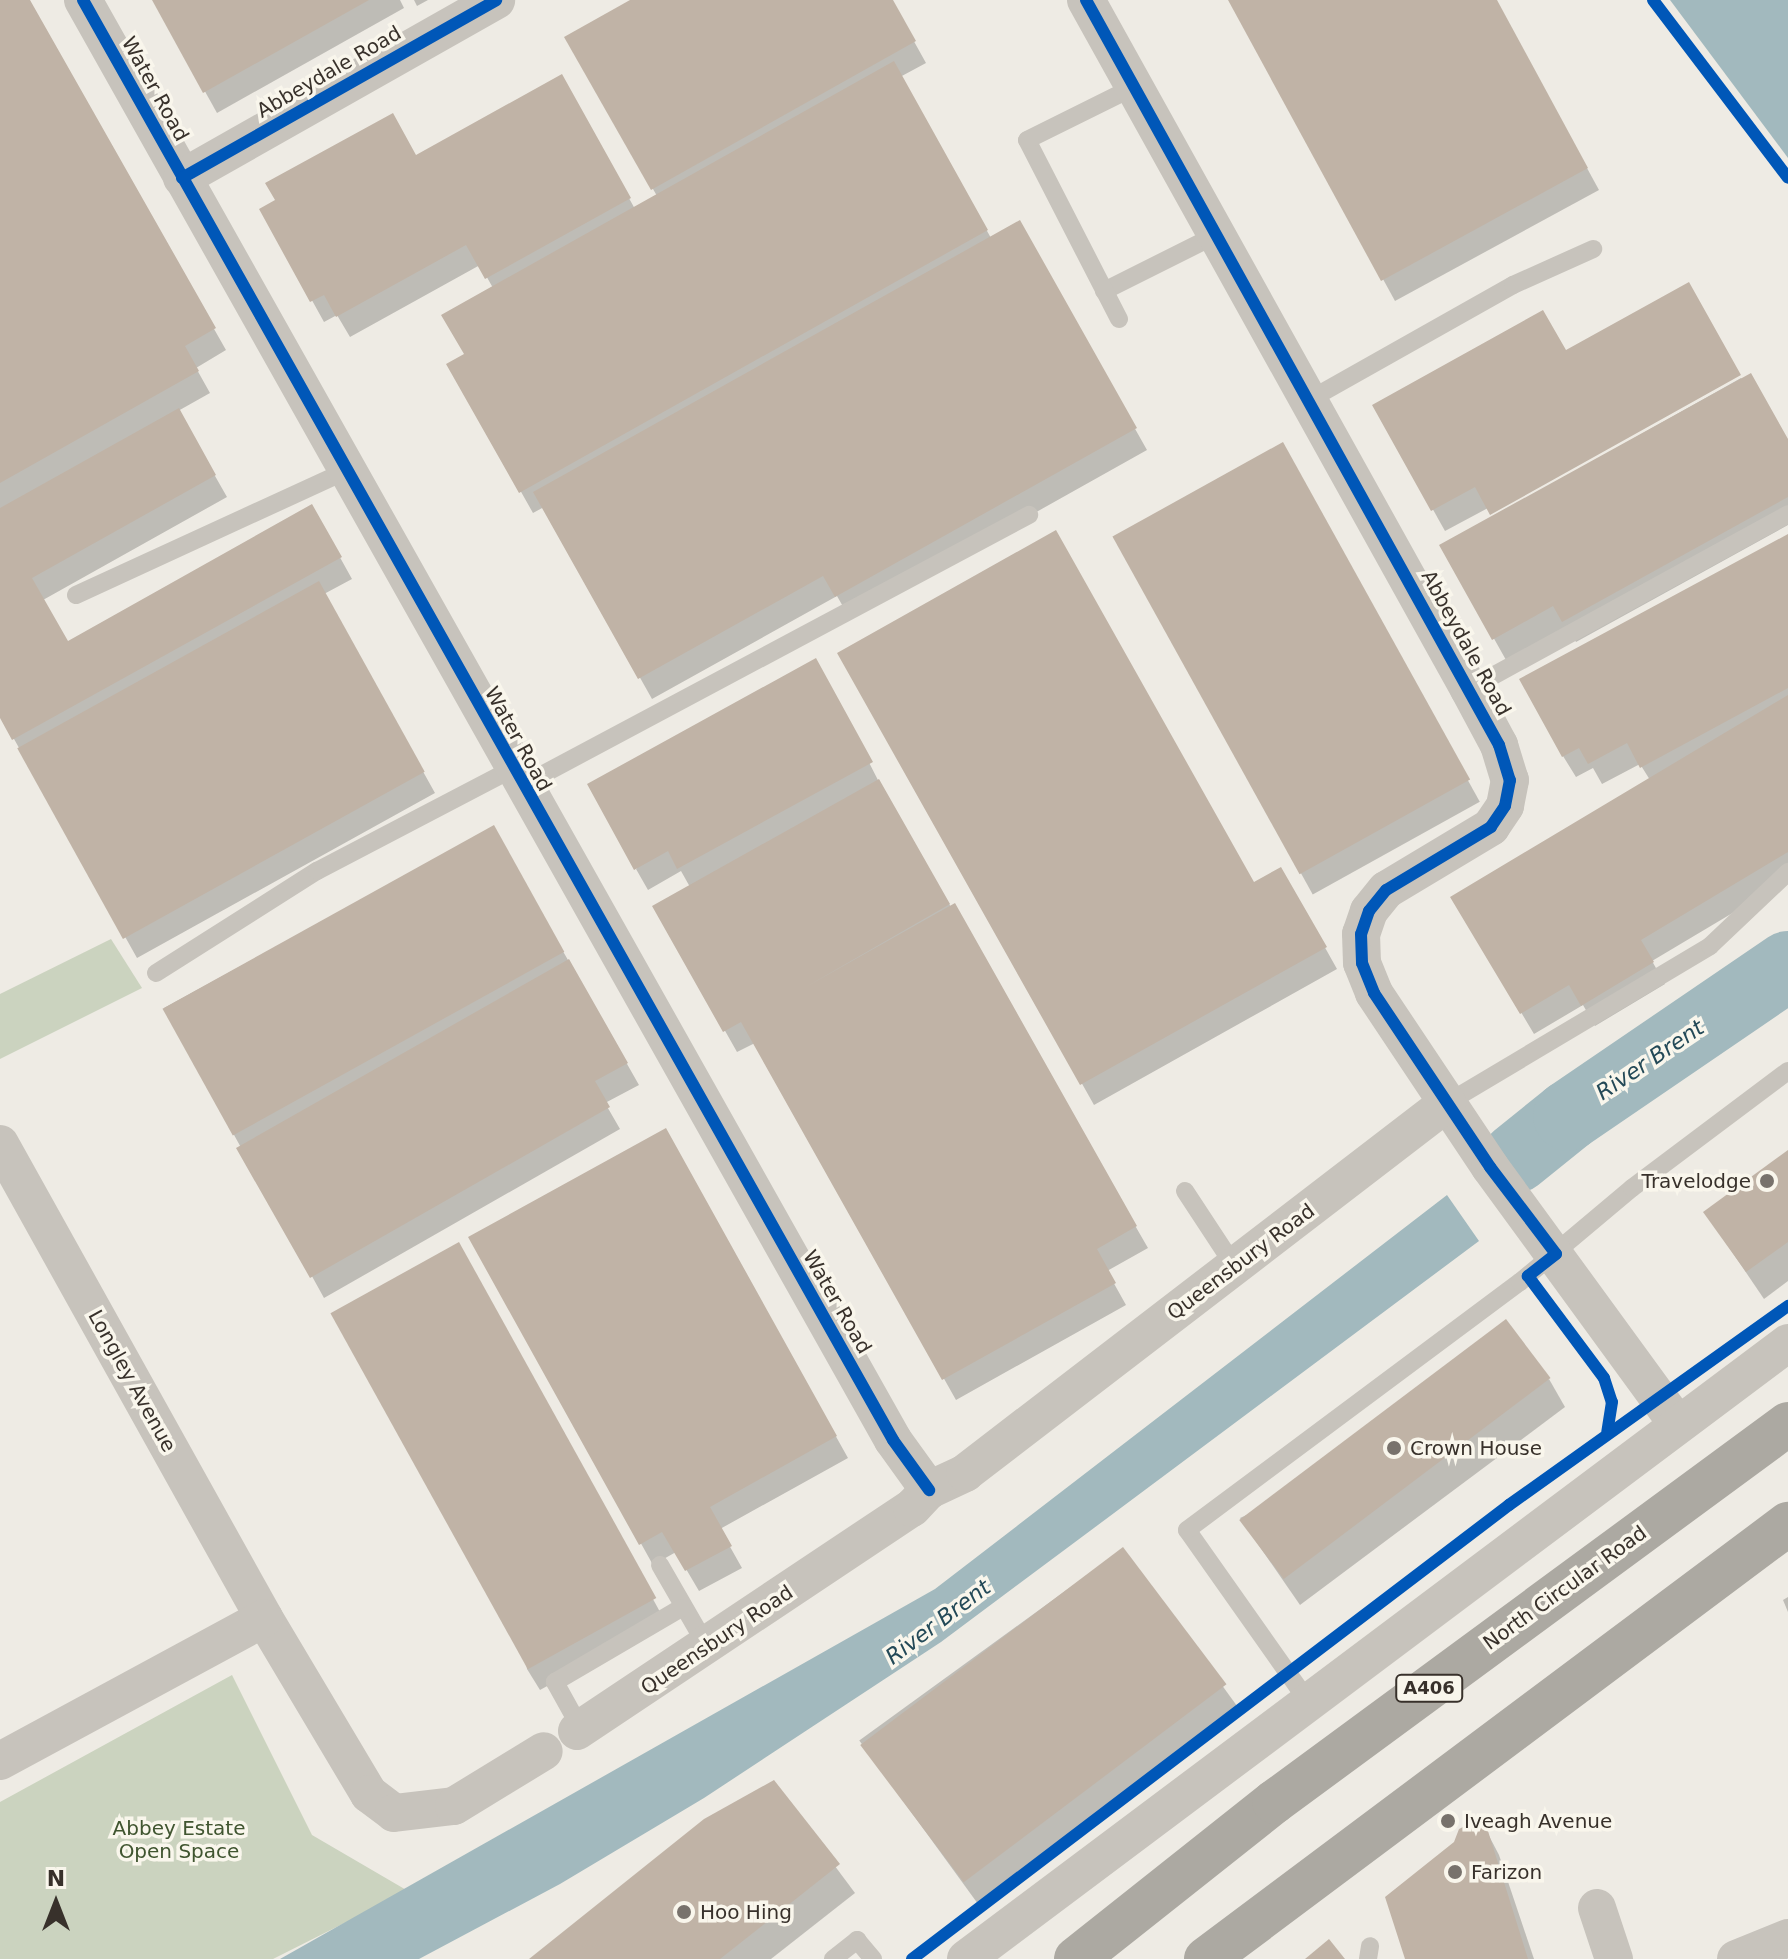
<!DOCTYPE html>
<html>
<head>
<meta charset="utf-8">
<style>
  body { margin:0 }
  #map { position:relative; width:1788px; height:1959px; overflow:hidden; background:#eeebe4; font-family:"DejaVu Sans",sans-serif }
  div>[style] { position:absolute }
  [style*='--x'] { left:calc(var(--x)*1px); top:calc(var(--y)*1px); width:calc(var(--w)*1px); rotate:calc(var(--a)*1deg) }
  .green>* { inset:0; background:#cbd3bf }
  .water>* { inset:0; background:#a2b9be }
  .shadow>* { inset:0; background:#0003; transform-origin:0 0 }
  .river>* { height:70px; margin:-35px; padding:0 35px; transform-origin:35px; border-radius:35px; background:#a2b9be }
  .building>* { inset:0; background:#c0b3a6; transform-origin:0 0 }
  .service>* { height:18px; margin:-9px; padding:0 9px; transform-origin:9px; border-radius:9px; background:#c7c3bc }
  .minor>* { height:38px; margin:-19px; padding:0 19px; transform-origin:19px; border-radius:19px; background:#c7c3bc }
  .trunk>* { height:44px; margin:-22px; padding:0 22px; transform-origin:22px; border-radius:22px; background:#aca9a2 }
  .cycleway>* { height:12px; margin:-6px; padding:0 6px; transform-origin:6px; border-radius:6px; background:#0057b8 }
  .dots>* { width:22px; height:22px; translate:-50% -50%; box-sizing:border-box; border:4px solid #f9f6ec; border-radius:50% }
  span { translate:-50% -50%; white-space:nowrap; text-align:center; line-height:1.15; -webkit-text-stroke:7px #f9f6ec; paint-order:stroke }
  .shield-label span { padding:2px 6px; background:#f9f6ec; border:2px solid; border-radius:6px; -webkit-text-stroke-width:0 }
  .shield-label { font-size:18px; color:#38312b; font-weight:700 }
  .street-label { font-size:20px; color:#38312b }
  .poi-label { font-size:20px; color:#38312b }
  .right { translate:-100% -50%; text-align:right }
  .left { translate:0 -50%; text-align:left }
  .park-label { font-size:20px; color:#405530 }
  .water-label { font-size:22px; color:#234957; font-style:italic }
  .north { position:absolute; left:16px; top:1863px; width:80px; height:80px; -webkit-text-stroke:6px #f9f6ec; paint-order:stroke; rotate:0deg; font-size:22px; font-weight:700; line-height:32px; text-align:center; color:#38312b }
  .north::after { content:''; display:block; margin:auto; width:28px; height:36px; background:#38312b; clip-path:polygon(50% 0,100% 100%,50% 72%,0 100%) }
</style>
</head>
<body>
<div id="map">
  <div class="green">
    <i style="clip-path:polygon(111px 939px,142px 988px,0 1059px,0 994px)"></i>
    <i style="clip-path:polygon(232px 1675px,312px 1835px,408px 1891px,273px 1959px,0 1959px,0 1802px)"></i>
  </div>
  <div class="water">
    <i style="clip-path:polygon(1670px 0,1788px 0,1788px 158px)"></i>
    <i style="clip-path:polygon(1447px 1195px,1479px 1241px,941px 1642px,704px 1798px,560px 1884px,419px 1959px,280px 1959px,935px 1589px)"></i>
  </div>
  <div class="shadow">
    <i style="clip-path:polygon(0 0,27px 0,226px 350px,196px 368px,210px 393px,178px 411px,227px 497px,43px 600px,67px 643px,312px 507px,352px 579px,324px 594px,435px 793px,137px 958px,0 714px)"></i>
    <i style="clip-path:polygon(154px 0,400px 0,404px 8px,217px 113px)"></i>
    <i style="clip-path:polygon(414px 0,428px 0,417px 6px)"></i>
    <i style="clip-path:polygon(634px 0,891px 0,926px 63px,900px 77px,991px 238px,1019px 223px,1147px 450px,849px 617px,837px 596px,652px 699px,544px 507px,533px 513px,449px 364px,467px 354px,493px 288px,480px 265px,350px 337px,337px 315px,324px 322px,262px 210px,416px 157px,561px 76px,635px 209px,657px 196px,567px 38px)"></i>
    <i style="clip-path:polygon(1230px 0,1495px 0,1599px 190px,1395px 301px)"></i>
    <i style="clip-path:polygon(1543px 313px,1488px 508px,1445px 531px,1375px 406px)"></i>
    <i style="clip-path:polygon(1741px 378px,1788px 442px,1788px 525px,1576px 642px,1567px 627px,1506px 660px,1442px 546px)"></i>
    <i style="left:1282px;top:445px;width:408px;height:191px;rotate:61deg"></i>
    <i style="clip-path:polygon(1788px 536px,1788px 880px,1652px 961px,1665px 984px,1595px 1026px,1583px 1005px,1534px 1034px,1453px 898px,1650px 780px,1640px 764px,1602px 784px,1593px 768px,1576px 777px,1563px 756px)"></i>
    <i style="clip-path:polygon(840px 653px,1253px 885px,1281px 869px,1337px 969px,1094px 1105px)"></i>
    <i style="clip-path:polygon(828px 682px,881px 786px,1148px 1248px,1107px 1271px,1126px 1305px,956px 1400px,755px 1043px,737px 1052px,655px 907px,690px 887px,681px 871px,648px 890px,636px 869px)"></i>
    <i style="clip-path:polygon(493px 828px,639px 1085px,605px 1103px,620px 1129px,324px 1298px,164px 1008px)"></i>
    <i style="clip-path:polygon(665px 1131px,848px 1458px,720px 1529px,742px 1568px,699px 1591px,676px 1552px,653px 1565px,471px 1238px)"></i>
    <i style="clip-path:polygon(1788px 1153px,1788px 1281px,1764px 1299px,1705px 1212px)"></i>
    <i style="clip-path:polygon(470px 1266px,665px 1621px,540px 1690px,527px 1669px)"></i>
    <i style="clip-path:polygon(1549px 1379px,1565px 1407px,1300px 1605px,1240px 1518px)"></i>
    <i style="left:1123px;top:1549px;width:203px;height:326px;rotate:54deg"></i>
    <i style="clip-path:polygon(1788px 1597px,1788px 1612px,1783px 1600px)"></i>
    <i style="clip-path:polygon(773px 1783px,855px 1893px,771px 1959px,533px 1959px)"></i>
    <i style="clip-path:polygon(1487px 1832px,1499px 1855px,1534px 1959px,1408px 1959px)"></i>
  </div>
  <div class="river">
    <i style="--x:1516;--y:1158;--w:67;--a:-38.9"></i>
    <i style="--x:1568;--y:1116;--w:266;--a:-34.3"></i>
  </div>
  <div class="building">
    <i style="clip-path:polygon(0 0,30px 0,216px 328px,185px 346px,199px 371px,0 483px)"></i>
    <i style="clip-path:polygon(152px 0,369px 0,203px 93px)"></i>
    <i style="clip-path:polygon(630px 0,893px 0,916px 41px,651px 190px,564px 37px)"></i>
    <i style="clip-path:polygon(1228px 0,1497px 0,1588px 168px,1381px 281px)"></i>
    <i style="clip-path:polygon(894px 61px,988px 230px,519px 493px,446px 364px,464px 354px,441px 315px)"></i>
    <i style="clip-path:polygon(562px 74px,631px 198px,485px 279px,466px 245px,336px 317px,324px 295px,310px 302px,259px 209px,275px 200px,265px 183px,393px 113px,416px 155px)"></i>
    <i style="clip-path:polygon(1020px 220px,1137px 428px,835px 597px,823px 576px,638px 679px,533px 492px)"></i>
    <i style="clip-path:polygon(1689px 282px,1741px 375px,1490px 515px,1475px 487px,1431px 511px,1372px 405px,1543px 310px,1566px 350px)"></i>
    <i style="clip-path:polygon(1751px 373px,1788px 439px,1788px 497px,1562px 622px,1553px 606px,1492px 640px,1439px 545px)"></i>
    <i style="clip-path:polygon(179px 408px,216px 475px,32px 578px,68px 641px,312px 504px,342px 557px,12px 740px,0 718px,0 508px)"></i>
    <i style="left:1283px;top:442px;width:386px;height:195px;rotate:61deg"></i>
    <i style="clip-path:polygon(1056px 530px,1254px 882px,1281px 867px,1327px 947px,1080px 1085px,837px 653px)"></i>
    <i style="clip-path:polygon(1788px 534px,1788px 688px,1640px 768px,1627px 743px,1588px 764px,1579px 748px,1562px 757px,1519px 679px)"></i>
    <i style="left:319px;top:581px;width:218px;height:345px;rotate:61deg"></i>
    <i style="clip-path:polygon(816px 658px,873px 762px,677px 869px,668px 851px,634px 870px,587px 784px)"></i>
    <i style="clip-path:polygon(1788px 695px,1788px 852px,1641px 940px,1654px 962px,1581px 1006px,1569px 985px,1520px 1014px,1450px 897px)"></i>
    <i style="clip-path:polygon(879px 779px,950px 904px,804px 988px,955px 903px,1137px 1226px,1097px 1249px,1116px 1283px,942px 1380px,741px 1022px,723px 1032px,652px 906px)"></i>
    <i style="left:494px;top:825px;width:145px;height:379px;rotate:61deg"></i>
    <i style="clip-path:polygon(569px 959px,628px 1063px,595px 1081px,610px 1107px,310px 1278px,236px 1148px)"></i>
    <i style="clip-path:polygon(666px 1128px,837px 1436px,710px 1507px,732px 1546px,685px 1571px,662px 1532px,639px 1545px,468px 1237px)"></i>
    <i style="clip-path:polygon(1788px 1150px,1788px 1242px,1746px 1272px,1703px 1212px)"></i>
    <i style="left:459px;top:1242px;width:407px;height:147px;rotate:61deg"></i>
    <i style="left:1506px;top:1319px;width:74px;height:334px;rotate:53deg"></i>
    <i style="left:1123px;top:1547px;width:172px;height:329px;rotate:53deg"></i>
    <i style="clip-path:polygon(774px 1780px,840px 1864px,720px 1959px,529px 1959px,704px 1819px)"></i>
    <i style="clip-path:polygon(1475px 1821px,1488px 1831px,1528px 1959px,1405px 1959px,1385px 1897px,1454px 1842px,1459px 1829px)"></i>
    <i style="clip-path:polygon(1329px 1939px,1345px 1959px,1305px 1959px)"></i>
  </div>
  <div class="service">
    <i style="--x:1104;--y:291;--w:125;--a:-26.6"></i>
    <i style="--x:1119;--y:319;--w:201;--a:-117.2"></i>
    <i style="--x:1027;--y:140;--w:119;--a:-26.4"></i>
    <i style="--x:1309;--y:400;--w:234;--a:-29.4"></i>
    <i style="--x:1513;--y:285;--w:88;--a:-24.2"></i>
    <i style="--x:76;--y:595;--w:296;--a:-24.7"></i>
    <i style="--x:1469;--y:689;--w:364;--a:-28.7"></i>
    <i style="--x:521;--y:786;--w:576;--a:-28.08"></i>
    <i style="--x:156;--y:973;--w:191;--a:-32.4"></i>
    <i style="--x:317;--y:871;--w:220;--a:-27.6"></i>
    <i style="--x:1447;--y:1103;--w:306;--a:-30.8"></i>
    <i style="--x:1710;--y:946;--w:108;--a:-43.5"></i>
    <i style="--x:1185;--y:1191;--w:91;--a:56.7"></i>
    <i style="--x:660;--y:1565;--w:96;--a:60"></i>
    <i style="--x:1307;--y:1700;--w:208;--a:-125.2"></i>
    <i style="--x:1187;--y:1530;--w:415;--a:-36.7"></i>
    <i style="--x:1520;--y:1282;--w:146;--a:-40"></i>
    <i style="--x:1632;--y:1188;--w:195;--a:-36.9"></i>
    <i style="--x:581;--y:1729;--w:54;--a:-119"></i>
    <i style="--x:555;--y:1682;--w:146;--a:-30.4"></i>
    <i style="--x:833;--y:1959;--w:31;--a:-38"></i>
    <i style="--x:857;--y:1940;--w:25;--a:50"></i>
    <i style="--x:1368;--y:1959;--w:13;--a:-81"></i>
  </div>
  <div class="minor">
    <i style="--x:83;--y:0;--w:1652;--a:60.64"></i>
    <i style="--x:893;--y:1440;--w:62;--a:54.2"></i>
    <i style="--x:1086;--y:0;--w:788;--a:60.93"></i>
    <i style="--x:1469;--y:689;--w:64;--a:61.8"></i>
    <i style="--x:1499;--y:745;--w:37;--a:73"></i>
    <i style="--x:1510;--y:780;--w:26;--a:101"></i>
    <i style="--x:1505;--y:806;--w:25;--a:124"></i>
    <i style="--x:1491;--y:827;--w:122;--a:149"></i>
    <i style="--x:1386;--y:890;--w:27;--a:129"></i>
    <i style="--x:1369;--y:911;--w:24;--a:109"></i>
    <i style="--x:1361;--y:934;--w:29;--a:88"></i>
    <i style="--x:1362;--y:963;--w:32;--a:68"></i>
    <i style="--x:1374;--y:993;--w:209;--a:56.3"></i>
    <i style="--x:1490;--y:1167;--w:317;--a:53.9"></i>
    <i style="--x:182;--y:178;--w:361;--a:-29.5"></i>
    <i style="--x:0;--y:1144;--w:543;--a:60.88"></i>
    <i style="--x:264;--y:1618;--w:205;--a:59.2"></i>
    <i style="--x:369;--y:1794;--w:31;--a:37"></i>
    <i style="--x:394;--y:1813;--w:60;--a:-6.7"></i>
    <i style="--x:454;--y:1806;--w:105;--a:-31.4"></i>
    <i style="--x:577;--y:1731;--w:402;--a:-33.7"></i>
    <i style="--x:912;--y:1508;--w:25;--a:-47"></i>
    <i style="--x:929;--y:1490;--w:40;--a:-25"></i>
    <i style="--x:965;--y:1473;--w:608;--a:-37.51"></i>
    <i style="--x:0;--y:1761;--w:300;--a:-28.4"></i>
    <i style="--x:1597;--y:1908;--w:54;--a:71.6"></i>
    <i style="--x:966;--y:1959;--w:1027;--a:-36.85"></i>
    <i style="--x:1736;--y:1959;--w:56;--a:-22"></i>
  </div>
  <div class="trunk">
    <i style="--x:1076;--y:1959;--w:253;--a:-38.4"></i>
    <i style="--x:1274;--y:1802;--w:638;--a:-36.33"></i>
    <i style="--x:1206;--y:1959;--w:727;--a:-36.78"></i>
  </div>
  <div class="cycleway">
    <i style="--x:83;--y:0;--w:1652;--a:60.64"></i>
    <i style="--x:893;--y:1440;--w:62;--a:54.2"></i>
    <i style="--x:1086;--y:0;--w:852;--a:61"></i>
    <i style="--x:1499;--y:745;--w:37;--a:73"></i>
    <i style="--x:1510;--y:780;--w:26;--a:101"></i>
    <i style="--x:1505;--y:806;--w:25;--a:124"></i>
    <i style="--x:1491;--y:827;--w:122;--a:149"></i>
    <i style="--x:1386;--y:890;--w:27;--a:129"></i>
    <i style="--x:1369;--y:911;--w:24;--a:109"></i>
    <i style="--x:1361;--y:934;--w:29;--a:88"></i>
    <i style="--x:1362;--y:963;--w:32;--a:68"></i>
    <i style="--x:1374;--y:993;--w:209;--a:56.3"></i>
    <i style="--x:1490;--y:1167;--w:109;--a:52.8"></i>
    <i style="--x:1556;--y:1254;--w:36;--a:142"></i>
    <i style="--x:1528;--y:1276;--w:127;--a:53.3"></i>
    <i style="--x:1604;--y:1378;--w:25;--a:72"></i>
    <i style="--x:1612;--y:1402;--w:30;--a:99"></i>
    <i style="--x:1653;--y:0;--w:223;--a:52.8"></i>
    <i style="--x:182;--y:178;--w:361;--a:-29.5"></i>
    <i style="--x:912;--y:1959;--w:750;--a:-37.25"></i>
    <i style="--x:1509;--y:1505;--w:343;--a:-35.5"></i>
  </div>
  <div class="dots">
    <i style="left:1767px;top:1181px;background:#78726c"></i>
    <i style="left:1394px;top:1448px;background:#78726c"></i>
    <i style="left:1448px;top:1821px;background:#78726c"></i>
    <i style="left:1455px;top:1872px;background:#78726c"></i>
    <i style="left:684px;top:1912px;background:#78726c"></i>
  </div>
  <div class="shield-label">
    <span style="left:1429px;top:1688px">A406</span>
  </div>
  <div class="street-label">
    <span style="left:329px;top:72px;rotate:-30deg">Abbeydale Road</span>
    <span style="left:155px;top:89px;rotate:61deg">Water Road</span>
    <span style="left:1466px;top:643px;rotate:61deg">Abbeydale Road</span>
    <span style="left:518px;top:739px;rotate:61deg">Water Road</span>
    <span style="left:1241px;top:1262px;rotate:-37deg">Queensbury Road</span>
    <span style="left:837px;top:1302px;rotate:60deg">Water Road</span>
    <span style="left:132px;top:1381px;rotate:61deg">Longley Avenue</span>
    <span style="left:1565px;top:1588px;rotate:-36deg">North Circular Road</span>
    <span style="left:717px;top:1640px;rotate:-34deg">Queensbury Road</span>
  </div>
  <div class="poi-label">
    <span class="right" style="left:1751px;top:1181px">Travelodge</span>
    <span class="left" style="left:1410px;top:1448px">Crown House</span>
    <span class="left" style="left:1464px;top:1821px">Iveagh Avenue</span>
    <span class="left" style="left:1471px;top:1872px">Farizon</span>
    <span class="left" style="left:700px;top:1912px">Hoo Hing</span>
  </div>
  <div class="park-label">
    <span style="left:179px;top:1840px">Abbey Estate<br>Open Space</span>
  </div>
  <div class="water-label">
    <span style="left:1650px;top:1060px;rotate:-34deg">River Brent</span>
    <span style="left:938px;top:1622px;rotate:-37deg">River Brent</span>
  </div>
  <div class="north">N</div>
</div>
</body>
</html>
